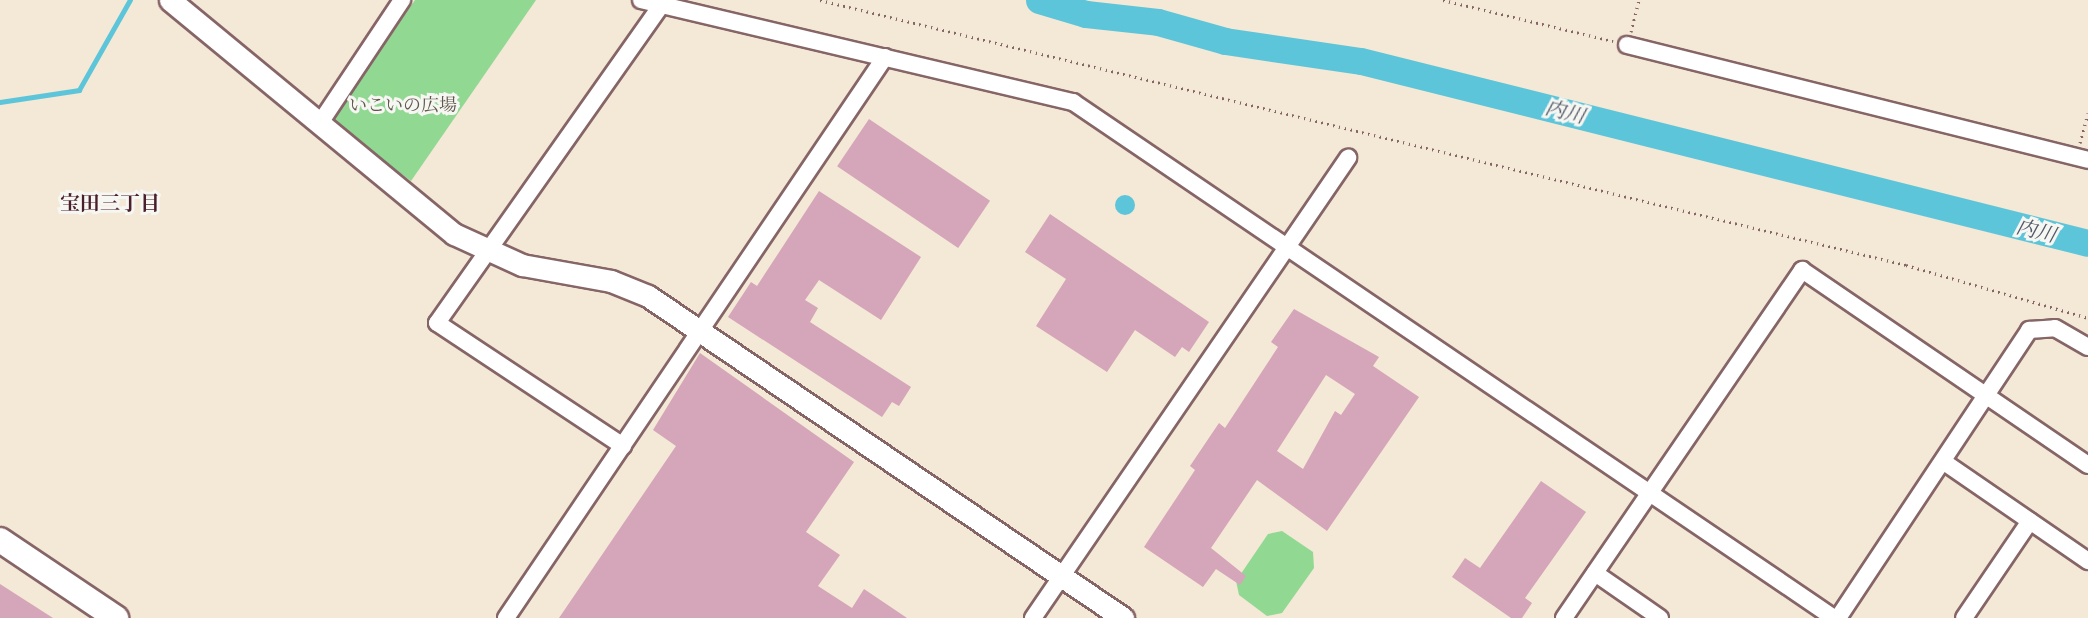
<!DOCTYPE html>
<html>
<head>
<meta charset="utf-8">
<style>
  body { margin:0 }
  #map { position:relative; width:2088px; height:618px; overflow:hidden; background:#f4e8d6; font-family:Alegreya,"Noto Serif JP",serif }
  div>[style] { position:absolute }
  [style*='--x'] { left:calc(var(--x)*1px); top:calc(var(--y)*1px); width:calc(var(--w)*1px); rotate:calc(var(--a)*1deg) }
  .green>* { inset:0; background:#91d893 }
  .water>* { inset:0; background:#5dc5d9 }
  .round { border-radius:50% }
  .stream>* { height:4.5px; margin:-2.25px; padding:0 2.25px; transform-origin:2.25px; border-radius:2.25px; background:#5dc5d9 }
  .river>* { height:27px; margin:-13.5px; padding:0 13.5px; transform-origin:13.5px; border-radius:13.5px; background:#5dc5d9 }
  .building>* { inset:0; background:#d5a5b9; transform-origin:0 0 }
  .path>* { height:3px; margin-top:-1.5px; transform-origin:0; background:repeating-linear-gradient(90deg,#866567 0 1.5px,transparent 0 6px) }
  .roads { filter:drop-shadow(2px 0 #866567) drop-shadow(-2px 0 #866567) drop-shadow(0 2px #866567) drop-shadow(0 -2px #866567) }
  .minor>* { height:16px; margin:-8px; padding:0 8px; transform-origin:8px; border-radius:8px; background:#fff }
  .tertiary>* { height:21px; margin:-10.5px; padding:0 10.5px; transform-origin:10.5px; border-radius:10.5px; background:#fff }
  .secondary>* { height:24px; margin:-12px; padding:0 12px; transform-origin:12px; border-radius:12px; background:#fff }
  span { translate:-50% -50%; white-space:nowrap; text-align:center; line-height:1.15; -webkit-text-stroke:6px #f6f6f2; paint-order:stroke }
  .park-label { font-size:18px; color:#5f564a }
  .water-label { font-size:20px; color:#515968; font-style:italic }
  .neighbourhood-label { font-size:20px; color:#4a1f2b; font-weight:700 }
</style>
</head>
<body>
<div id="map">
  <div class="green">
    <i style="clip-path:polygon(415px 0,536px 0,411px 181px,331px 122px)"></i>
    <i style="clip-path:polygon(1282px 531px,1313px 552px,1314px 568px,1282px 613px,1267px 616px,1239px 595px,1236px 581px,1268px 534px)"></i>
  </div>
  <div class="water">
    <i class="round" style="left:1115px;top:195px;width:20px;height:20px"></i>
  </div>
  <div class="stream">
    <i style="--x:0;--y:102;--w:80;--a:-8.6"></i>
    <i style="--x:79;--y:90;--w:103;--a:-60.5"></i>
  </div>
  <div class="river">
    <i style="--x:1039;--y:0;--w:49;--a:16.6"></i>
    <i style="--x:1086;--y:14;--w:72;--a:6.3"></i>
    <i style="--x:1158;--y:22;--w:70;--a:15.8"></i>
    <i style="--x:1225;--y:41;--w:137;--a:8.4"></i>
    <i style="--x:1361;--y:61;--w:749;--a:14.05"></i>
  </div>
  <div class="building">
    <i style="left:869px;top:119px;width:146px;height:57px;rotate:34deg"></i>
    <i style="clip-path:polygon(819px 191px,921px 257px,881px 320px,819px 280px,805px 300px,818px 308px,810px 322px,911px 387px,899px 406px,892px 402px,882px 417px,728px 317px,751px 282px,757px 286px)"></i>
    <i style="clip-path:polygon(1050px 214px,1209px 322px,1189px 352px,1182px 347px,1175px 357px,1135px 330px,1107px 372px,1036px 326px,1066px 279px,1025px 252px)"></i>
    <i style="clip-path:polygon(evenodd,1294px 309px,1379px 357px,1373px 366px,1419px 397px,1327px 531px,1257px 480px,1211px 548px,1246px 576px,1240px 585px,1216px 569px,1203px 587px,1144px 547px,1195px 470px,1190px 466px,1219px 423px,1225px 428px,1278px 347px,1271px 342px,1294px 309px,1326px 375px,1355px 394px,1341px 415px,1335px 411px,1303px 469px,1277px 451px,1326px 375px)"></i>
    <i style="clip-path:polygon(700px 353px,854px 462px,806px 532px,840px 555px,818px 586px,852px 608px,864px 589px,907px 618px,559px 618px,676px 446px,653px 430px)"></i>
    <i style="clip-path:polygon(1541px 481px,1586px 512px,1525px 598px,1532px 603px,1522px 618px,1511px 618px,1452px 577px,1465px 558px,1480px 568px)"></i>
    <i style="clip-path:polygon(0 584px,53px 618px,0 618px)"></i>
  </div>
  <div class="path">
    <i style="--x:820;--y:0;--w:1118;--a:13.71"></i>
    <i style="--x:1906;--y:265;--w:190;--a:16.2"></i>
    <i style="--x:1443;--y:0;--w:175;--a:13.6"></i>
    <i style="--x:1631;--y:32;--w:33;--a:-76"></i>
    <i style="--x:2080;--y:143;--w:31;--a:-75"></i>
  </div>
  <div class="roads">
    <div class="minor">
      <i style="--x:641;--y:0;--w:444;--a:13.3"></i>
      <i style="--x:1073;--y:102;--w:919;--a:34.14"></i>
      <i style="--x:1627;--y:45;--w:475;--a:14"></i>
      <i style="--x:320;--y:123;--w:148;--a:-56.3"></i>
      <i style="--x:623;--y:446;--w:223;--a:-146.5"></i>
      <i style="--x:437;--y:323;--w:389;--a:-54.8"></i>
      <i style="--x:1944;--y:462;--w:175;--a:34.5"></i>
      <i style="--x:1595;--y:573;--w:79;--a:34.7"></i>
      <i style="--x:506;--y:618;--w:677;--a:-55.96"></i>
      <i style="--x:1033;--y:618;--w:558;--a:-55.6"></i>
      <i style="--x:1564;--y:618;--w:422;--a:-55.6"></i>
      <i style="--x:1802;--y:270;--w:346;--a:34.3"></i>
      <i style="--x:1838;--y:618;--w:346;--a:-56.4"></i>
      <i style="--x:2029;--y:330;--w:26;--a:-4"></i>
      <i style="--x:2055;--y:328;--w:38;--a:30"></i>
      <i style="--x:1964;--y:618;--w:117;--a:-55.8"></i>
    </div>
    <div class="tertiary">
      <i style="--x:170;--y:0;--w:368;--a:39.5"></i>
      <i style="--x:454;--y:234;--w:75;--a:24.5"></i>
      <i style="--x:522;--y:265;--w:90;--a:10.2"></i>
      <i style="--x:611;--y:281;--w:40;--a:22"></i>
      <i style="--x:648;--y:296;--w:574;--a:34.13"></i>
    </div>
    <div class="secondary">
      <i style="--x:0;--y:540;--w:140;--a:33.9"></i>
    </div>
  </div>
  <div class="park-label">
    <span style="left:403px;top:105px">いこいの広場</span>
  </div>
  <div class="water-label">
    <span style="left:1565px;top:112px;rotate:14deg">内川</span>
    <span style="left:2036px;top:231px;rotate:14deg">内川</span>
  </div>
  <div class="neighbourhood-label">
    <span style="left:110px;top:203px">宝田三丁目</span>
  </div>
</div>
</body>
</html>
